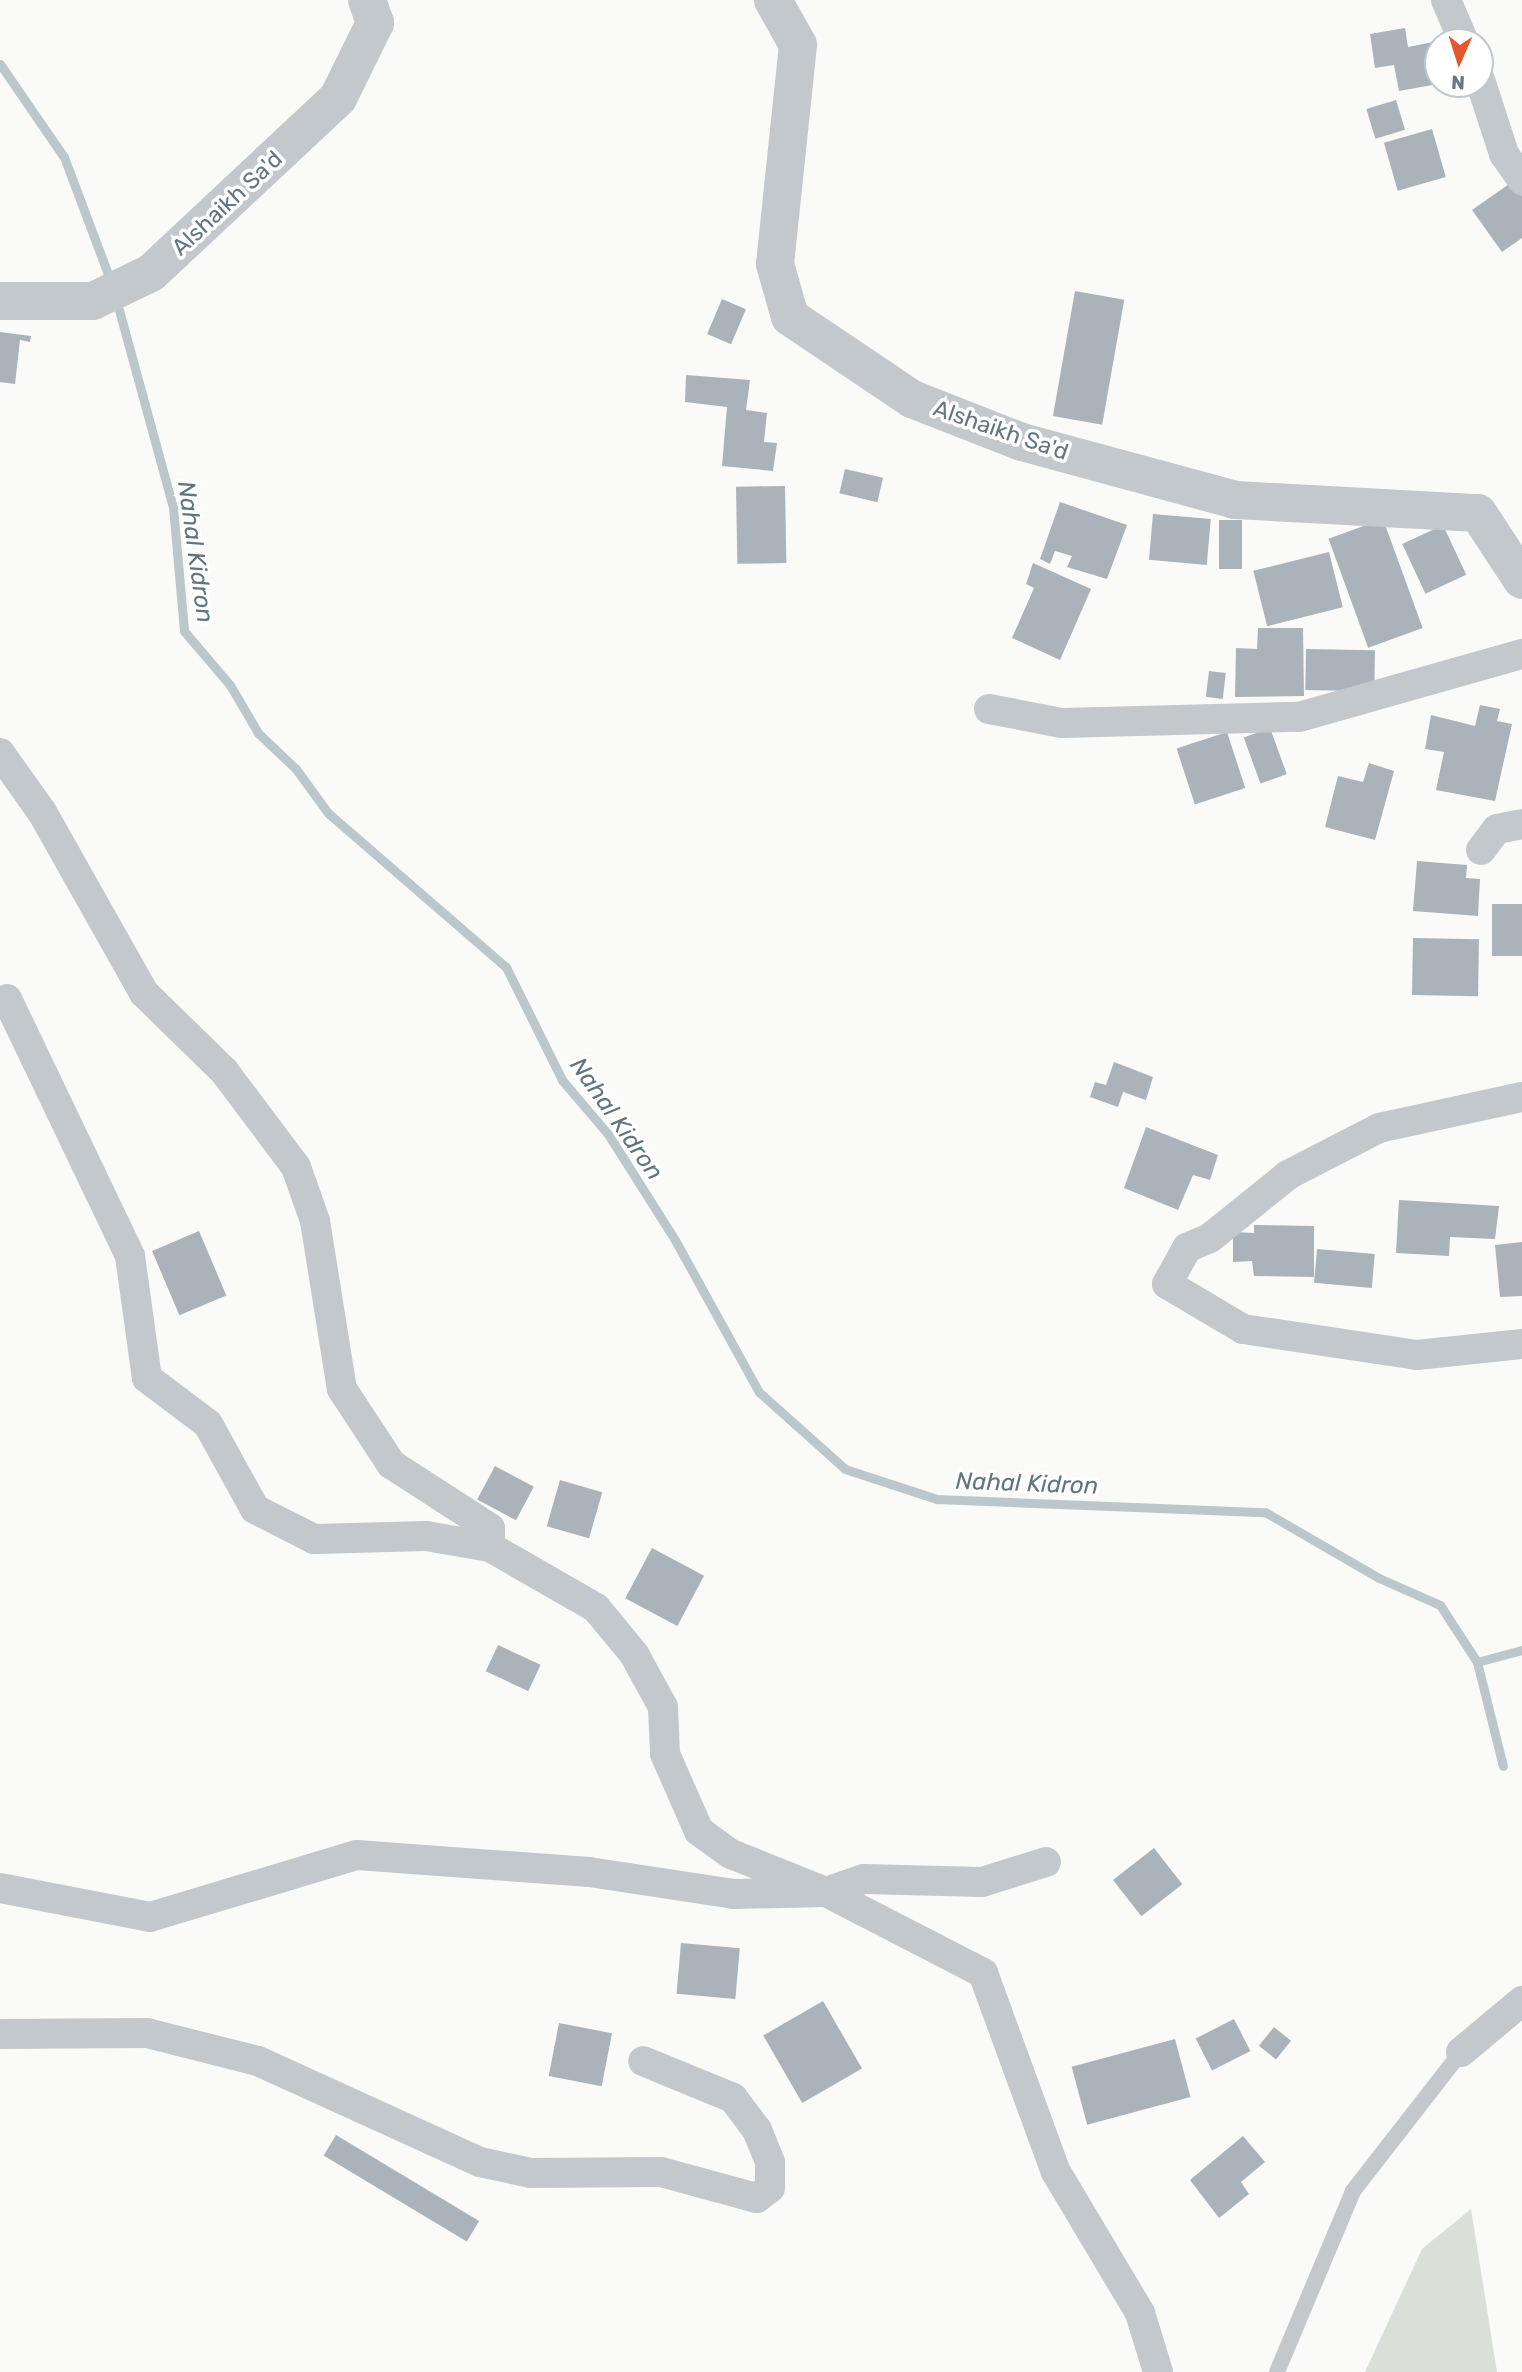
<!DOCTYPE html>
<html>
<head>
<meta charset="utf-8">
<style>
  body { margin:0 }
  #map { position:relative; width:1522px; height:2372px; overflow:hidden; background:#fafaf8; font-family:Rubik,sans-serif }
  div>[style] { position:absolute }
  [style*='--x'] { left:calc(var(--x)*1px); top:calc(var(--y)*1px); width:calc(var(--w)*1px); rotate:calc(var(--a)*1deg) }
  .green>* { inset:0; background:#dadfd7 }
  .stream>* { height:9px; margin:-4.5px; padding:0 4.5px; transform-origin:4.5px; border-radius:4.5px; background:#bbc7cb }
  .building>* { inset:0; background:#aab3b9; transform-origin:0 0 }
  .service>* { height:16px; margin:-8px; padding:0 8px; transform-origin:8px; border-radius:8px; background:#c3c8cc }
  .minor>* { height:30px; margin:-15px; padding:0 15px; transform-origin:15px; border-radius:15px; background:#c3c8cc }
  .tertiary>* { height:38px; margin:-19px; padding:0 19px; transform-origin:19px; border-radius:19px; background:#c3c8cc }
  span { translate:-50% -50%; white-space:nowrap; text-align:center; line-height:1.15; -webkit-text-stroke:7px #fff; paint-order:stroke }
  .street-label { font-size:23px; color:#657683 }
  .water-label { font-size:24px; color:#60757c; font-style:italic }
  .north { position:absolute; left:1424px; top:28px; width:70px; height:70px; box-sizing:border-box; background:#fff; border:2px solid #c1c8cd; border-radius:50%; rotate:183deg; font-size:19px; font-weight:700; line-height:28px; text-align:center; color:#657683 }
  .north::after { content:''; display:block; margin:auto; width:24px; height:32px; background:#e4572e; clip-path:polygon(50% 0,100% 100%,50% 72%,0 100%) }
</style>
</head>
<body>
<div id="map">
  <div class="green">
    <i style="clip-path:polygon(1471px 2209px,1497px 2372px,1365px 2372px,1422px 2249px)"></i>
  </div>
  <div class="stream">
    <i style="--x:0;--y:64;--w:113;--a:55.5"></i>
    <i style="--x:64;--y:157;--w:134;--a:69.4"></i>
    <i style="--x:116;--y:299;--w:216;--a:74.7"></i>
    <i style="--x:173;--y:507;--w:124;--a:84.9"></i>
    <i style="--x:184;--y:631;--w:71;--a:49.6"></i>
    <i style="--x:230;--y:685;--w:56;--a:59.7"></i>
    <i style="--x:258;--y:733;--w:52;--a:43.5"></i>
    <i style="--x:296;--y:769;--w:54;--a:54"></i>
    <i style="--x:328;--y:813;--w:235;--a:40.9"></i>
    <i style="--x:506;--y:967;--w:126;--a:63.6"></i>
    <i style="--x:562;--y:1080;--w:71;--a:49.6"></i>
    <i style="--x:608;--y:1134;--w:125;--a:57.7"></i>
    <i style="--x:675;--y:1240;--w:174;--a:61.1"></i>
    <i style="--x:759;--y:1392;--w:115;--a:41.8"></i>
    <i style="--x:845;--y:1469;--w:97;--a:18.1"></i>
    <i style="--x:937;--y:1499;--w:328;--a:2.3"></i>
    <i style="--x:1265;--y:1512;--w:132;--a:30.1"></i>
    <i style="--x:1379;--y:1578;--w:67;--a:23.9"></i>
    <i style="--x:1440;--y:1605;--w:68;--a:57"></i>
    <i style="--x:1477;--y:1662;--w:107;--a:76"></i>
    <i style="--x:1477;--y:1662;--w:47;--a:-14.9"></i>
  </div>
  <div class="building">
    <i style="clip-path:polygon(1405px 28px,1408px 47px,1438px 41px,1438px 84px,1399px 91px,1394px 65px,1375px 68px,1370px 34px)"></i>
    <i style="left:1396px;top:100px;width:31px;height:31px;rotate:73deg"></i>
    <i style="left:1432px;top:129px;width:50px;height:50px;rotate:74deg"></i>
    <i style="clip-path:polygon(1512px 182px,1522px 196px,1522px 238px,1502px 252px,1472px 210px)"></i>
    <i style="left:1075px;top:291px;width:50px;height:127px;rotate:10deg"></i>
    <i style="left:722px;top:299px;width:26px;height:38px;rotate:23deg"></i>
    <i style="clip-path:polygon(0 332px,31px 336px,30px 342px,20px 340px,15px 384px,0 382px)"></i>
    <i style="clip-path:polygon(686px 375px,750px 380px,746px 410px,767px 413px,764px 442px,777px 443px,773px 471px,722px 466px,727px 407px,685px 402px)"></i>
    <i style="left:845px;top:469px;width:39px;height:25px;rotate:13deg"></i>
    <i style="left:785px;top:486px;width:77px;height:49px;rotate:89deg"></i>
    <i style="clip-path:polygon(1060px 502px,1127px 525px,1107px 579px,1067px 567px,1072px 556px,1055px 551px,1050px 564px,1040px 559px)"></i>
    <i style="left:1153px;top:514px;width:58px;height:46px;rotate:5deg"></i>
    <i style="left:1383px;top:519px;width:116px;height:58px;rotate:70deg"></i>
    <i style="left:1242px;top:520px;width:49px;height:23px;rotate:90deg"></i>
    <i style="left:1443px;top:525px;width:55px;height:45px;rotate:65deg"></i>
    <i style="left:1329px;top:552px;width:57px;height:78px;rotate:76deg"></i>
    <i style="clip-path:polygon(1033px 563px,1091px 589px,1060px 660px,1012px 638px,1034px 588px,1026px 584px)"></i>
    <i style="clip-path:polygon(1258px 628px,1303px 628px,1304px 696px,1235px 697px,1236px 648px,1257px 649px)"></i>
    <i style="left:1306px;top:649px;width:69px;height:41px;rotate:1deg"></i>
    <i style="left:1209px;top:671px;width:17px;height:26px;rotate:7deg"></i>
    <i style="clip-path:polygon(1480px 705px,1500px 709px,1497px 721px,1512px 724px,1495px 801px,1436px 790px,1444px 752px,1425px 749px,1431px 715px,1475px 726px)"></i>
    <i style="left:1270px;top:728px;width:49px;height:28px;rotate:70deg"></i>
    <i style="left:1227px;top:732px;width:59px;height:53px;rotate:72deg"></i>
    <i style="clip-path:polygon(1369px 763px,1394px 771px,1375px 840px,1325px 827px,1338px 776px,1363px 782px)"></i>
    <i style="clip-path:polygon(1417px 861px,1467px 865px,1466px 878px,1480px 879px,1478px 916px,1413px 911px)"></i>
    <i style="left:1492px;top:904px;width:30px;height:52px"></i>
    <i style="left:1413px;top:938px;width:66px;height:57px;rotate:1deg"></i>
    <i style="clip-path:polygon(1114px 1062px,1153px 1077px,1146px 1100px,1123px 1092px,1118px 1107px,1090px 1097px,1095px 1082px,1106px 1085px)"></i>
    <i style="clip-path:polygon(1146px 1127px,1218px 1155px,1210px 1180px,1193px 1175px,1178px 1210px,1124px 1188px)"></i>
    <i style="clip-path:polygon(1399px 1200px,1499px 1206px,1495px 1239px,1450px 1237px,1449px 1256px,1396px 1253px)"></i>
    <i style="clip-path:polygon(1254px 1225px,1314px 1226px,1314px 1277px,1254px 1276px,1252px 1261px,1233px 1262px,1233px 1232px,1254px 1233px)"></i>
    <i style="left:199px;top:1231px;width:70px;height:51px;rotate:67deg"></i>
    <i style="clip-path:polygon(1522px 1242px,1522px 1296px,1500px 1297px,1495px 1245px)"></i>
    <i style="left:1317px;top:1249px;width:58px;height:34px;rotate:5deg"></i>
    <i style="left:495px;top:1466px;width:44px;height:38px;rotate:28deg"></i>
    <i style="left:560px;top:1480px;width:44px;height:48px;rotate:16deg"></i>
    <i style="left:652px;top:1548px;width:59px;height:57px;rotate:28deg"></i>
    <i style="left:498px;top:1645px;width:47px;height:29px;rotate:25deg"></i>
    <i style="left:1154px;top:1848px;width:46px;height:52px;rotate:52deg"></i>
    <i style="left:681px;top:1943px;width:59px;height:51px;rotate:5deg"></i>
    <i style="left:823px;top:2001px;width:78px;height:69px;rotate:60deg"></i>
    <i style="left:1234px;top:2019px;width:36px;height:43px;rotate:63deg"></i>
    <i style="left:559px;top:2023px;width:54px;height:54px;rotate:11deg"></i>
    <i style="left:1274px;top:2027px;width:22px;height:24px;rotate:39deg"></i>
    <i style="left:1175px;top:2039px;width:60px;height:107px;rotate:75deg"></i>
    <i style="left:336px;top:2135px;width:167px;height:24px;rotate:31deg"></i>
    <i style="clip-path:polygon(1243px 2136px,1265px 2162px,1241px 2182px,1249px 2194px,1219px 2218px,1190px 2180px)"></i>
  </div>
  <div class="service">
    <i style="--x:1277;--y:2372;--w:196;--a:-67.2"></i>
    <i style="--x:1353;--y:2191;--w:182;--a:-52.1"></i>
  </div>
  <div class="minor">
    <i style="--x:1446;--y:0;--w:46;--a:66.8"></i>
    <i style="--x:1480;--y:80;--w:78;--a:72"></i>
    <i style="--x:1504;--y:154;--w:32;--a:55"></i>
    <i style="--x:989;--y:709;--w:74;--a:10.9"></i>
    <i style="--x:1062;--y:723;--w:237;--a:-1.5"></i>
    <i style="--x:1299;--y:717;--w:232;--a:-15.8"></i>
    <i style="--x:0;--y:753;--w:72;--a:54.6"></i>
    <i style="--x:42;--y:812;--w:208;--a:60.6"></i>
    <i style="--x:144;--y:993;--w:112;--a:44.3"></i>
    <i style="--x:224;--y:1071;--w:120;--a:53.1"></i>
    <i style="--x:296;--y:1167;--w:57;--a:70.6"></i>
    <i style="--x:315;--y:1221;--w:170;--a:80.9"></i>
    <i style="--x:342;--y:1389;--w:90;--a:56.8"></i>
    <i style="--x:391;--y:1464;--w:118;--a:32.9"></i>
    <i style="--x:490;--y:1528;--w:19;--a:90"></i>
    <i style="--x:1481;--y:850;--w:26;--a:-53"></i>
    <i style="--x:1497;--y:829;--w:25;--a:-11"></i>
    <i style="--x:7;--y:999;--w:285;--a:64.4"></i>
    <i style="--x:130;--y:1256;--w:123;--a:82.1"></i>
    <i style="--x:147;--y:1378;--w:76;--a:37"></i>
    <i style="--x:208;--y:1424;--w:97;--a:61.1"></i>
    <i style="--x:255;--y:1509;--w:66;--a:27"></i>
    <i style="--x:314;--y:1539;--w:112;--a:-1.5"></i>
    <i style="--x:426;--y:1536;--w:65;--a:9.8"></i>
    <i style="--x:490;--y:1547;--w:122;--a:29.9"></i>
    <i style="--x:596;--y:1608;--w:60;--a:50.4"></i>
    <i style="--x:634;--y:1654;--w:60;--a:61.3"></i>
    <i style="--x:663;--y:1707;--w:47;--a:87.6"></i>
    <i style="--x:665;--y:1754;--w:84;--a:66.2"></i>
    <i style="--x:699;--y:1831;--w:39;--a:36"></i>
    <i style="--x:731;--y:1854;--w:102;--a:21.8"></i>
    <i style="--x:826;--y:1892;--w:40;--a:-18.9"></i>
    <i style="--x:864;--y:1879;--w:118;--a:1.5"></i>
    <i style="--x:982;--y:1882;--w:67;--a:-17.4"></i>
    <i style="--x:1522;--y:1097;--w:146;--a:167.8"></i>
    <i style="--x:1379;--y:1128;--w:102;--a:152.7"></i>
    <i style="--x:1288;--y:1175;--w:100;--a:141.1"></i>
    <i style="--x:1210;--y:1238;--w:25;--a:157"></i>
    <i style="--x:1187;--y:1248;--w:41;--a:119.1"></i>
    <i style="--x:1167;--y:1284;--w:88;--a:30.6"></i>
    <i style="--x:1243;--y:1329;--w:176;--a:8.5"></i>
    <i style="--x:1417;--y:1355;--w:106;--a:-6"></i>
    <i style="--x:0;--y:1888;--w:153;--a:10.9"></i>
    <i style="--x:150;--y:1917;--w:216;--a:-16.7"></i>
    <i style="--x:357;--y:1855;--w:233;--a:4.2"></i>
    <i style="--x:589;--y:1872;--w:147;--a:8.6"></i>
    <i style="--x:734;--y:1894;--w:92;--a:-1.2"></i>
    <i style="--x:826;--y:1892;--w:177;--a:27.3"></i>
    <i style="--x:983;--y:1973;--w:212;--a:69.9"></i>
    <i style="--x:1056;--y:2172;--w:164;--a:59.2"></i>
    <i style="--x:1140;--y:2313;--w:62;--a:73"></i>
    <i style="--x:0;--y:2034;--w:147;--a:-0.4"></i>
    <i style="--x:147;--y:2033;--w:114;--a:14.2"></i>
    <i style="--x:258;--y:2061;--w:244;--a:24.5"></i>
    <i style="--x:480;--y:2162;--w:52;--a:12.2"></i>
    <i style="--x:531;--y:2173;--w:130;--a:-0.4"></i>
    <i style="--x:661;--y:2172;--w:99;--a:15.2"></i>
    <i style="--x:757;--y:2198;--w:16;--a:-38"></i>
    <i style="--x:770;--y:2188;--w:26;--a:-90"></i>
    <i style="--x:770;--y:2162;--w:35;--a:-112"></i>
    <i style="--x:757;--y:2130;--w:40;--a:-127"></i>
    <i style="--x:733;--y:2098;--w:97;--a:-157.7"></i>
    <i style="--x:1461;--y:2052;--w:80;--a:-39.9"></i>
  </div>
  <div class="tertiary">
    <i style="--x:773;--y:0;--w:51;--a:60.9"></i>
    <i style="--x:798;--y:45;--w:220;--a:96"></i>
    <i style="--x:775;--y:264;--w:55;--a:74.2"></i>
    <i style="--x:790;--y:317;--w:147;--a:33.9"></i>
    <i style="--x:912;--y:399;--w:118;--a:21.4"></i>
    <i style="--x:1022;--y:442;--w:221;--a:15.2"></i>
    <i style="--x:1235;--y:500;--w:243;--a:3.1"></i>
    <i style="--x:1478;--y:513;--w:80;--a:56.7"></i>
    <i style="--x:0;--y:301;--w:93;--a:0"></i>
    <i style="--x:93;--y:301;--w:64;--a:-25.8"></i>
    <i style="--x:151;--y:273;--w:256;--a:-43.1"></i>
    <i style="--x:338;--y:98;--w:84;--a:-63.7"></i>
    <i style="--x:375;--y:23;--w:24;--a:-109"></i>
  </div>
  <div class="street-label">
    <span style="left:227px;top:203px;rotate:-43deg">Alshaikh Sa'd</span>
    <span style="left:1001px;top:430px;rotate:19deg">Alshaikh Sa'd</span>
  </div>
  <div class="water-label">
    <span style="left:195px;top:552px;rotate:82deg">Nahal Kidron</span>
    <span style="left:616px;top:1119px;rotate:55deg">Nahal Kidron</span>
    <span style="left:1027px;top:1484px;rotate:2deg">Nahal Kidron</span>
  </div>
  <div class="north">N</div>
</div>
</body>
</html>
